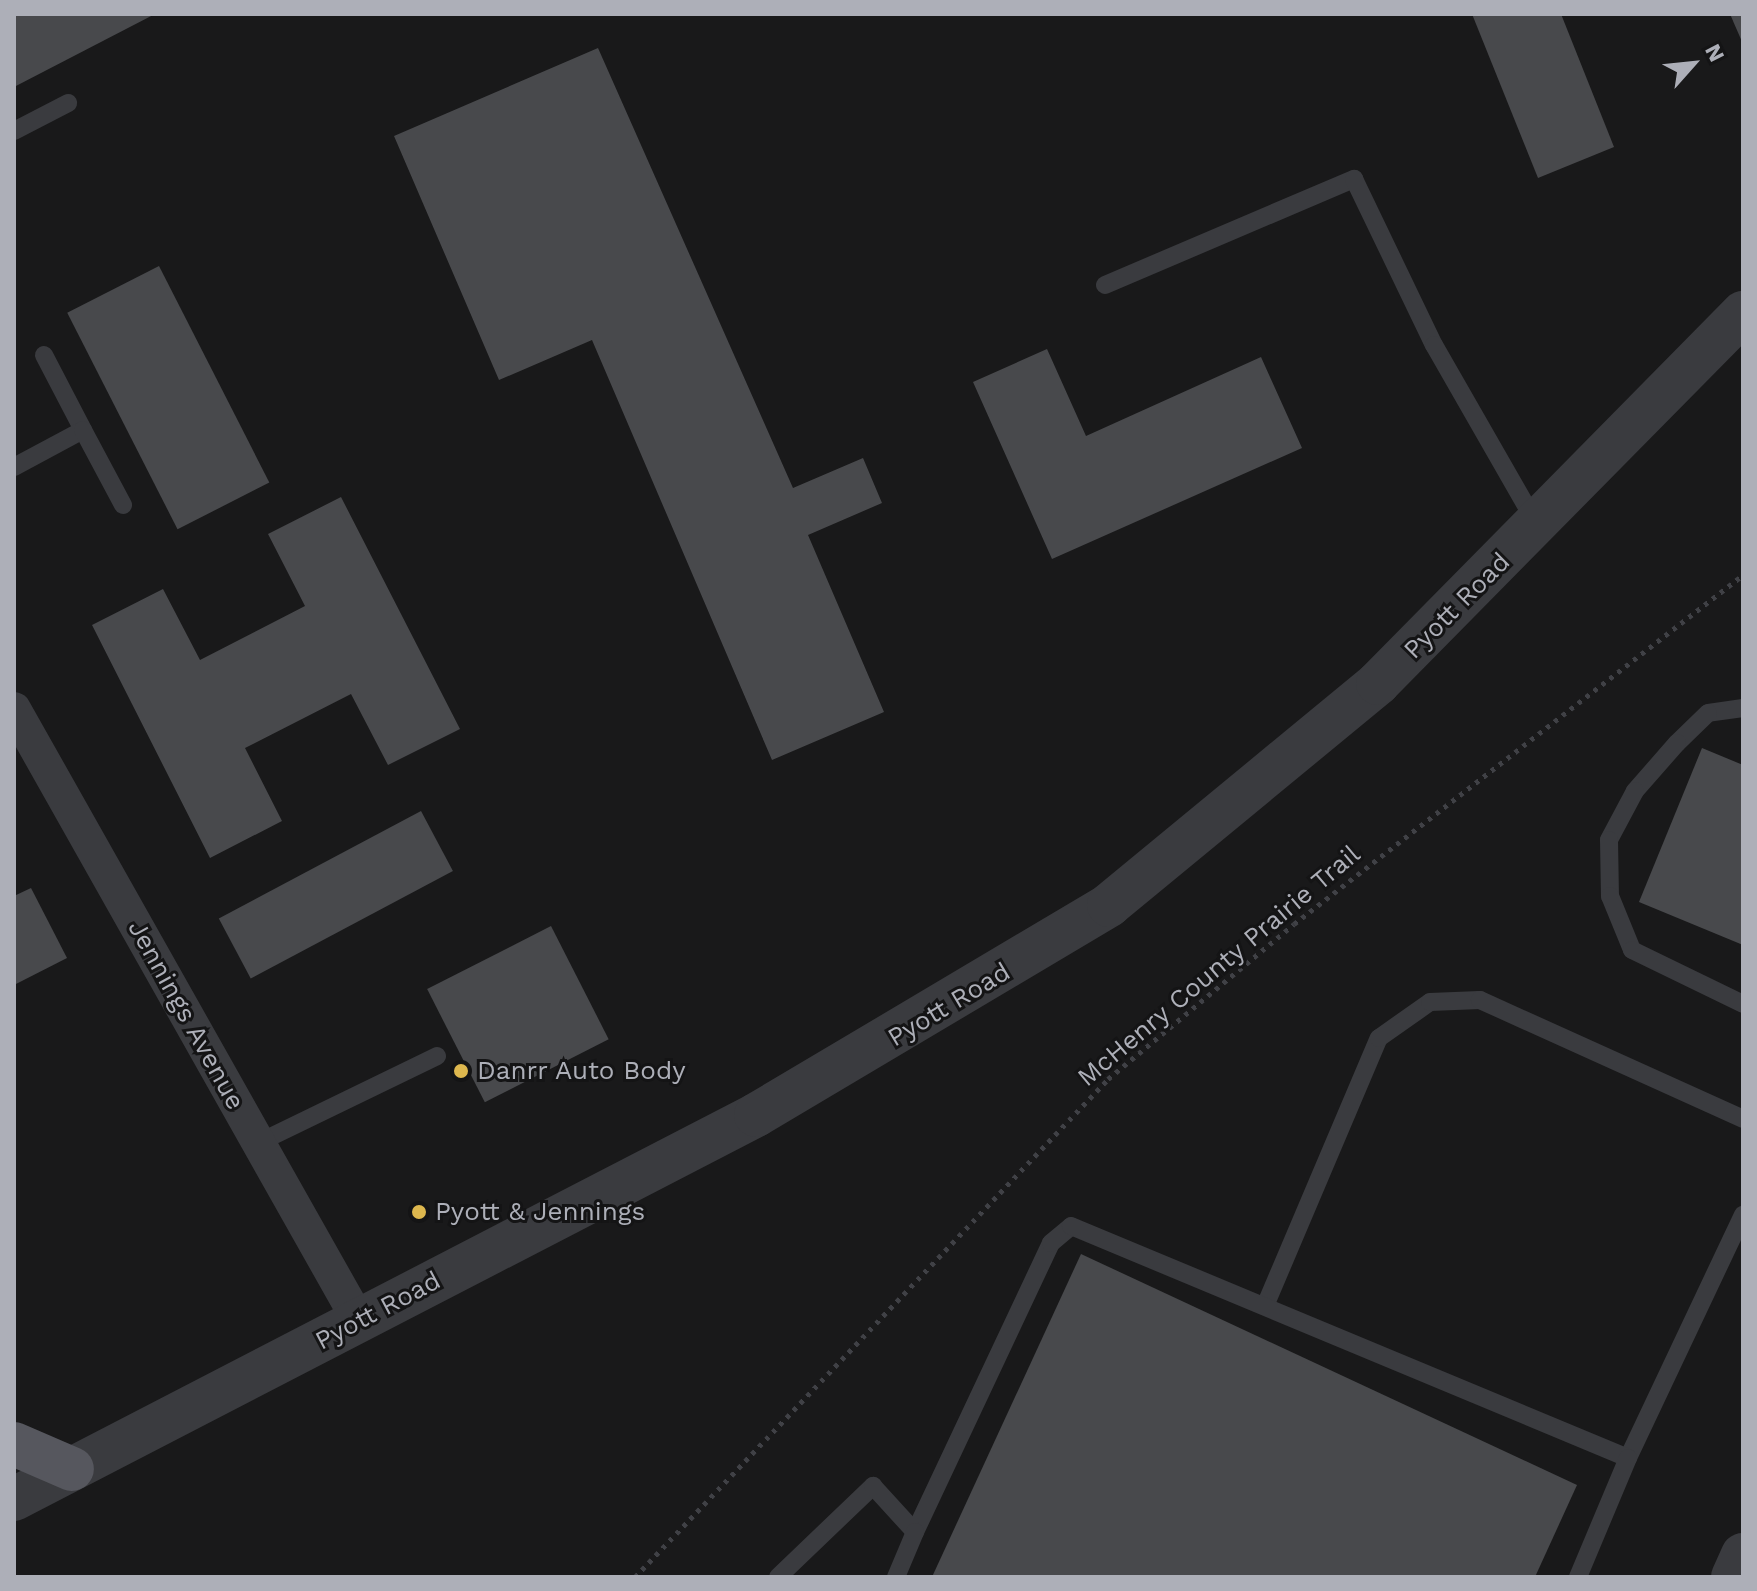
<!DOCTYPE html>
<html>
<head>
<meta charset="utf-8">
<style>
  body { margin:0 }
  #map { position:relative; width:1757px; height:1591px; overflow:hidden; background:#19191a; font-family:"Work Sans",sans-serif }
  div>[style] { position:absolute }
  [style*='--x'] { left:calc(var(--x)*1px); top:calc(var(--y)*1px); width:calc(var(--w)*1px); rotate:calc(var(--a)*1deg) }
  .building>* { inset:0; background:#48494c; transform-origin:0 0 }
  .path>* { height:5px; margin-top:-2.5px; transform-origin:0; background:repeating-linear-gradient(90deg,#404146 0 4px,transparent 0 10px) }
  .service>* { height:18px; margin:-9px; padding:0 9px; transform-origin:9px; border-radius:9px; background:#3a3b3f }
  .minor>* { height:34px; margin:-17px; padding:0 17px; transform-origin:17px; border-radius:17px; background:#3a3b3f }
  .tertiary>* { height:44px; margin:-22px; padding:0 22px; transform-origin:22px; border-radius:22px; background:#3a3b3f }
  .primary>* { height:44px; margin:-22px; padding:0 22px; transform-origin:22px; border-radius:22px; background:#56575e }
  .dots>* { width:22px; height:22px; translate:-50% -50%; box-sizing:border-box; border:4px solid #141415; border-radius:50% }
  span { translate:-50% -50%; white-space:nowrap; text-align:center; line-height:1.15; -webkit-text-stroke:6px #141415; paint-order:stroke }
  .street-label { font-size:26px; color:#adafb8 }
  .poi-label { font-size:26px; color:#adafb8 }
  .left { translate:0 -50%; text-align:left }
  .frame { position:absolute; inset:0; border:16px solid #adafb8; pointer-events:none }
  .north { position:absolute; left:1653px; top:24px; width:80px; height:80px; -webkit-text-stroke:6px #141415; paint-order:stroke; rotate:63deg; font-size:22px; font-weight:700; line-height:32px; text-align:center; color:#adafb8 }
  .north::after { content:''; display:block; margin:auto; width:28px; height:36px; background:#adafb8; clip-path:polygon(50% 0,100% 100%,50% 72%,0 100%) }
</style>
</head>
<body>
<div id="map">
  <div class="building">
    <i style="clip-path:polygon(14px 14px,155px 14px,14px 87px)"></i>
    <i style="clip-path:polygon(1472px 14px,1561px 14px,1614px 147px,1538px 178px)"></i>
    <i style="clip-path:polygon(1730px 14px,1743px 14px,1743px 44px)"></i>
    <i style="clip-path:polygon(598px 48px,793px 488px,863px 458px,882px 503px,808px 535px,884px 712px,772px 760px,592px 340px,499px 380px,394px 136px)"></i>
    <i style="left:159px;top:266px;width:243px;height:103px;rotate:63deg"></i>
    <i style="clip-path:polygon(1047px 349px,1086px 436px,1261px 357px,1302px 448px,1052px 559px,973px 382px)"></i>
    <i style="clip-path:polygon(341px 497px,460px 729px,388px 765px,351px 694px,245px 748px,282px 821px,210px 858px,92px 625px,163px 589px,200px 660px,305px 606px,268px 534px)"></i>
    <i style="clip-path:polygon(1702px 748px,1743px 765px,1743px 945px,1639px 902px)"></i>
    <i style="left:421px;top:811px;width:68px;height:229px;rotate:62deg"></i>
    <i style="clip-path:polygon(31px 888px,67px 958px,14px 985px,14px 896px)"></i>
    <i style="left:551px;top:926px;width:127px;height:139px;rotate:63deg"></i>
    <i style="clip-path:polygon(1081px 1254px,1577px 1485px,1535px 1577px,932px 1577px)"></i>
  </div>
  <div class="path">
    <i style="--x:635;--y:1577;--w:687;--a:-46.47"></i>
    <i style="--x:1108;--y:1079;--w:242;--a:-39.8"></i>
    <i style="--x:1294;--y:924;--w:569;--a:-37.86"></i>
  </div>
  <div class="service">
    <i style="--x:14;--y:131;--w:61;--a:-27.4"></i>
    <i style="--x:1105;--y:285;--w:271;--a:-23.1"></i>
    <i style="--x:1354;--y:179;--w:184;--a:64.3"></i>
    <i style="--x:1434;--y:345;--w:205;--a:60.2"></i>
    <i style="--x:44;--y:355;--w:85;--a:62.5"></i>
    <i style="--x:14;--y:467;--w:78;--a:-28.2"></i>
    <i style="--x:83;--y:430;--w:85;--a:61.9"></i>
    <i style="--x:1743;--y:708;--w:35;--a:172"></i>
    <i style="--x:1708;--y:713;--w:43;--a:135.9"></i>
    <i style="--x:1677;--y:743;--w:64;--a:131.2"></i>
    <i style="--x:1635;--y:791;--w:55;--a:118"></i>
    <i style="--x:1609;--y:840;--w:56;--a:89"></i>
    <i style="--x:1610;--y:896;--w:58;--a:67.8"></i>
    <i style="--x:1632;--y:950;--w:123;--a:25.9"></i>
    <i style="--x:258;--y:1143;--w:199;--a:-25.9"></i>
    <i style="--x:1265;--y:1306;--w:291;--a:-67"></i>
    <i style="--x:1379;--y:1038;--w:62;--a:-35.2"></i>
    <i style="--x:1430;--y:1002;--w:50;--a:-2.3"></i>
    <i style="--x:1480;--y:1000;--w:289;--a:24.3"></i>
    <i style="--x:1628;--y:1458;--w:269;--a:-64.7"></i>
    <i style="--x:915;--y:1532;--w:319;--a:-64.8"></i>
    <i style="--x:1051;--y:1243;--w:26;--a:-40"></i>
    <i style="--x:1071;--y:1226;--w:603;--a:22.61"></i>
    <i style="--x:1628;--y:1458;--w:129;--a:112.8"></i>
    <i style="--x:778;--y:1577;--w:132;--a:-43.8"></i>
    <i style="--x:873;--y:1486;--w:62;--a:47.6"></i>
    <i style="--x:915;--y:1532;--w:49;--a:112.9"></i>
  </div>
  <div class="minor">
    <i style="--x:14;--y:709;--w:703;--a:60.59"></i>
  </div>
  <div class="tertiary">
    <i style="--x:14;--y:1499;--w:835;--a:-27.36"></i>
    <i style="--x:756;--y:1115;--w:411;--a:-30.7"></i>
    <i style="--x:1109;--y:905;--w:349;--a:-39.5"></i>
    <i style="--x:1378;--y:683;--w:520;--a:-45.39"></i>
    <i style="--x:1733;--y:1577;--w:24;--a:-66"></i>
  </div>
  <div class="primary">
    <i style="--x:14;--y:1444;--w:63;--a:23.3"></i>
  </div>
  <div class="dots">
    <i style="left:461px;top:1071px;background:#ddb74e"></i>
    <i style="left:419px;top:1212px;background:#ddb74e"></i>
  </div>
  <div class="street-label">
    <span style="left:1457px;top:606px;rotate:-45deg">Pyott Road</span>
    <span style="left:1219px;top:966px;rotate:-40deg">McHenry County Prairie Trail</span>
    <span style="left:949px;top:1005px;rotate:-31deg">Pyott Road</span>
    <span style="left:186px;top:1015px;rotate:61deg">Jennings Avenue</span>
    <span style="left:378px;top:1311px;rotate:-28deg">Pyott Road</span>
  </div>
  <div class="poi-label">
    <span class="left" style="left:477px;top:1071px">Danrr Auto Body</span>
    <span class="left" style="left:435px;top:1212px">Pyott &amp; Jennings</span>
  </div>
  <div class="frame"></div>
  <div class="north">N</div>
</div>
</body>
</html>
